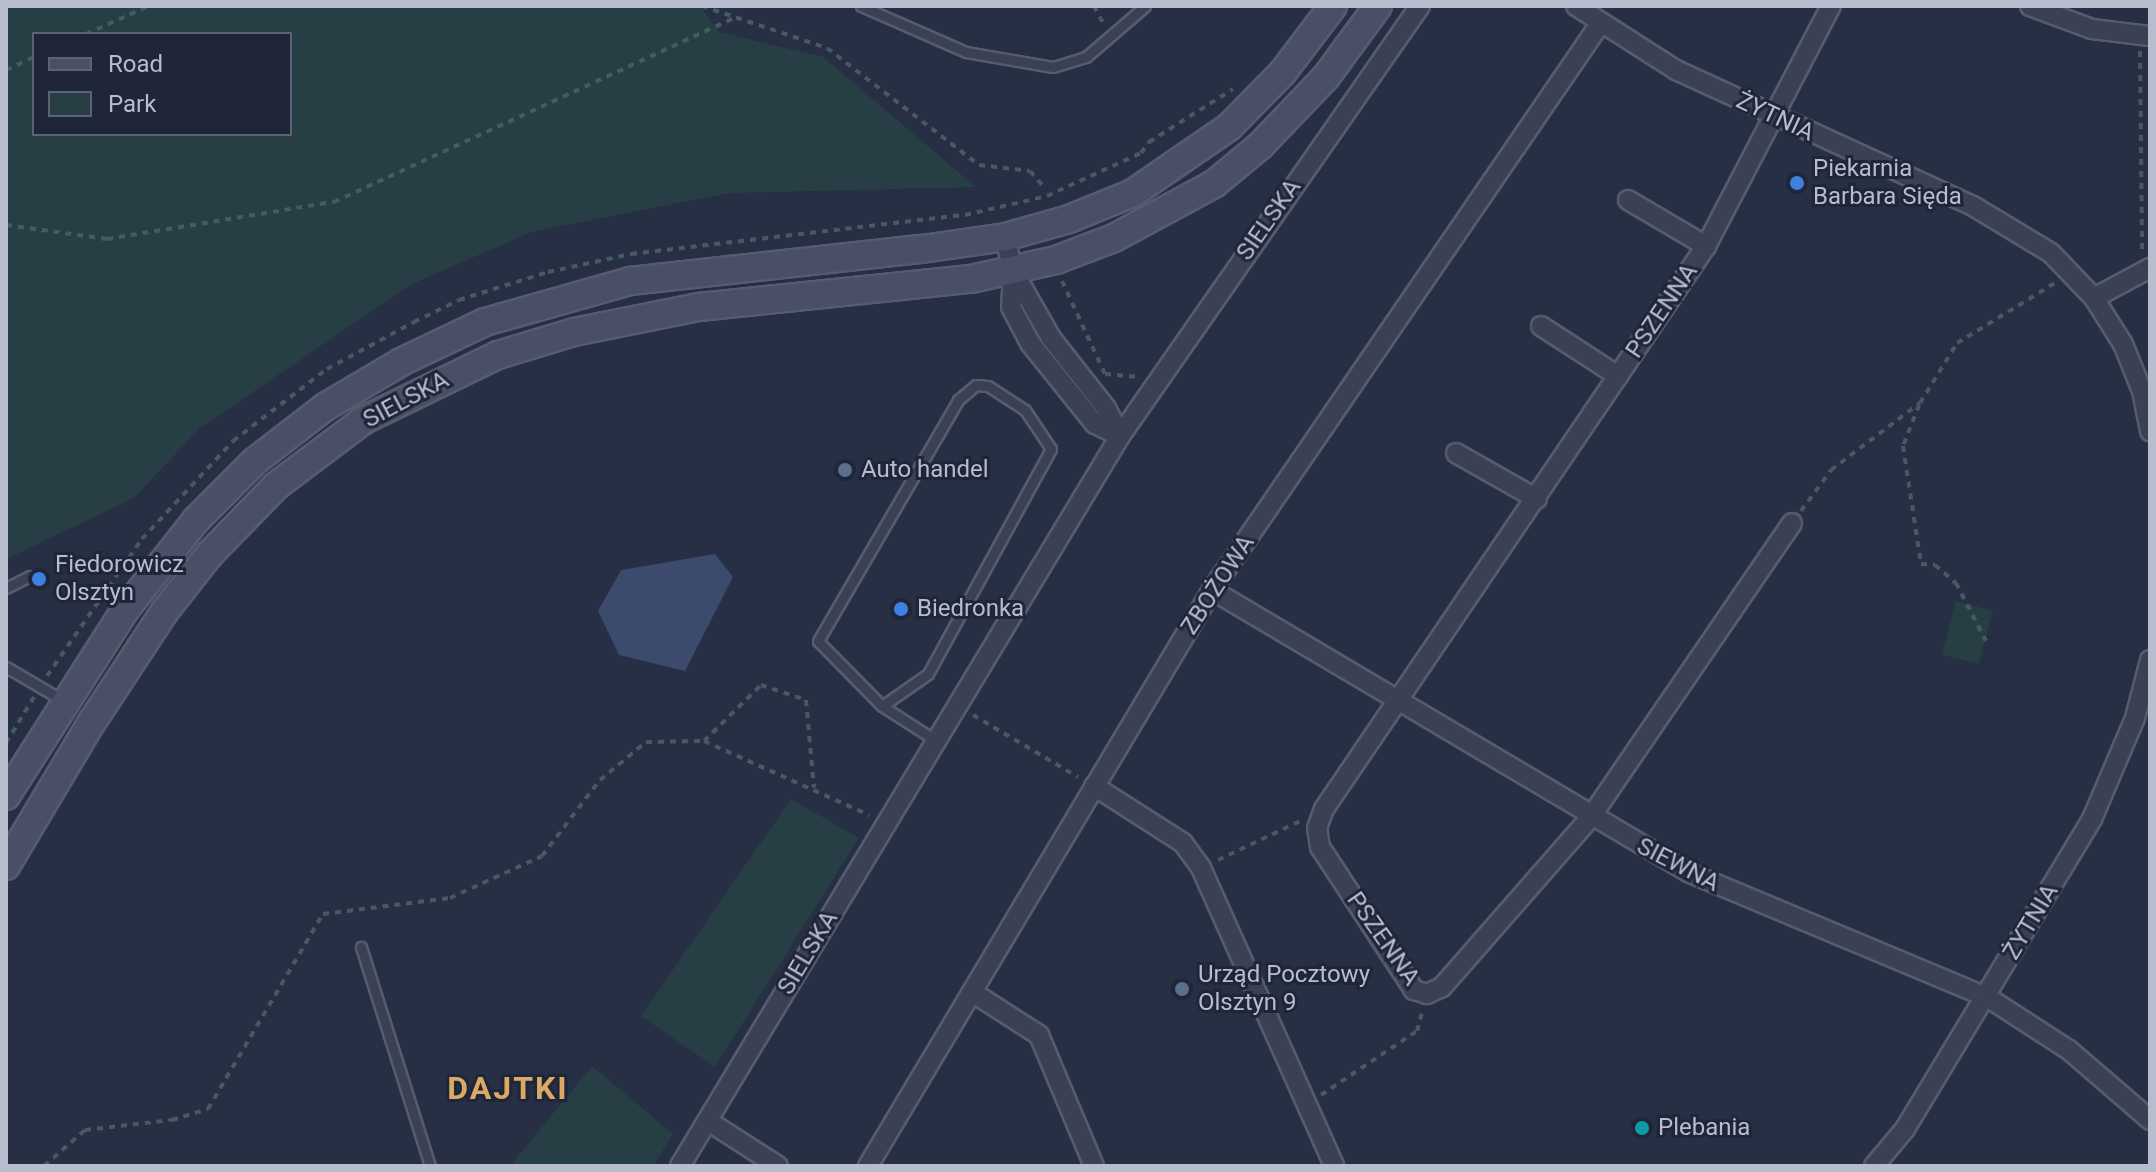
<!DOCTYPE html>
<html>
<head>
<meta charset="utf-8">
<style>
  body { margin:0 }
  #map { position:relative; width:2156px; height:1172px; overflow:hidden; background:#262f44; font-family:Roboto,sans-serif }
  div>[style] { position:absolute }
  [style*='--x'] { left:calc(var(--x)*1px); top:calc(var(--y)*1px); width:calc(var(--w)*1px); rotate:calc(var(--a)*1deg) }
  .green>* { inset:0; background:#283e45; transform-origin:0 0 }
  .water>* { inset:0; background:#3b4a6d }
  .path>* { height:4px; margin-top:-2px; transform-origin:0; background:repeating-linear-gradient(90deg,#465b61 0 6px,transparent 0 12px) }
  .roads { filter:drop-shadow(2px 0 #565c6e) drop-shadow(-2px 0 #565c6e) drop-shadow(0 2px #565c6e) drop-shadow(0 -2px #565c6e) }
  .service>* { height:9px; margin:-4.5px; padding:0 4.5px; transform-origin:4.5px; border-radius:4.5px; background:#3a4154 }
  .minor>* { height:18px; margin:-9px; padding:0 9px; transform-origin:9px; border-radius:9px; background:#3a4154 }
  .secondary>* { height:26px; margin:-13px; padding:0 13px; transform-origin:13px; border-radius:13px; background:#484f67 }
  .dots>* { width:22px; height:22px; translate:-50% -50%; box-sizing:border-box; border:4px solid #1f2639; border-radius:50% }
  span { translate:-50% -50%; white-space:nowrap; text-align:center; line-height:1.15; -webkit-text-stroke:6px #1f2639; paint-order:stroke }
  .street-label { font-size:24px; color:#b8bdcd }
  .poi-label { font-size:24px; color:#b8bdcd }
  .left { translate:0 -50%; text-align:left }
  .district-label { font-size:32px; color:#dba865; font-weight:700; letter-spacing:2px }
  .frame { position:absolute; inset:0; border:8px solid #b8bdcd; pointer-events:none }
  .legend { position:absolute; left:32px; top:32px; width:260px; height:104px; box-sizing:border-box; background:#1f2639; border:2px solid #5c6274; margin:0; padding:10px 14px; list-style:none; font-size:24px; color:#b8bdcd }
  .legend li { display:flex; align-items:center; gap:16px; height:40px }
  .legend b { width:40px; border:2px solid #5c6274 }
</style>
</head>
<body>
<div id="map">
  <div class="green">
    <i style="clip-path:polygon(evenodd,6px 6px,700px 6px,719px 32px,823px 57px,976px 187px,729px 193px,531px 232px,410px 285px,199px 429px,134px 498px,6px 559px,6px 6px,34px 34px,290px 34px,290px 134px,34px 134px,34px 34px)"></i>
    <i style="left:1956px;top:601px;width:38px;height:55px;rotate:15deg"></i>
    <i style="clip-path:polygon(791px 799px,859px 838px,715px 1067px,641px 1016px)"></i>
    <i style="clip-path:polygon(592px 1066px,673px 1134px,653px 1166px,510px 1166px)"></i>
  </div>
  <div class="water">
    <i style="clip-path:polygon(715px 554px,733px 577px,685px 671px,619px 655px,598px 611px,621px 570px)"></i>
  </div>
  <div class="path">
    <i style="--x:702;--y:6;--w:132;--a:18.6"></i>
    <i style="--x:827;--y:48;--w:192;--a:37.6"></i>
    <i style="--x:979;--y:165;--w:51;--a:6.7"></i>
    <i style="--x:1030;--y:171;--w:20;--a:49"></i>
    <i style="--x:1094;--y:6;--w:21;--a:62"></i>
    <i style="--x:86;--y:34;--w:69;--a:-24"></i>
    <i style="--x:2140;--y:51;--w:203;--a:89.4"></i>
    <i style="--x:6;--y:70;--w:31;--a:-25"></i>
    <i style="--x:6;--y:225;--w:102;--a:7.9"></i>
    <i style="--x:107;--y:239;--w:230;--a:-9.3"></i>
    <i style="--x:334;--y:202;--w:440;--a:-24.7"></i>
    <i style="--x:1062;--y:281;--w:102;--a:65.2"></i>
    <i style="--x:1105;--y:374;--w:35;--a:5"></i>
    <i style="--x:1919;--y:405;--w:44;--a:111.3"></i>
    <i style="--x:1903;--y:446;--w:119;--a:81.3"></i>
    <i style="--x:1921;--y:564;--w:14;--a:4"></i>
    <i style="--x:1935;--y:565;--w:28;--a:41"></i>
    <i style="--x:1956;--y:583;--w:65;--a:62.7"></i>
    <i style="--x:1801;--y:511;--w:51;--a:-53.8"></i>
    <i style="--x:1831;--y:470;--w:111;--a:-37"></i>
    <i style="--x:1920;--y:403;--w:70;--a:-58.3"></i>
    <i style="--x:1957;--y:343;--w:115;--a:-31.5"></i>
    <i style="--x:47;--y:676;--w:167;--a:-55.3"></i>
    <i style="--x:142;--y:539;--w:134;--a:-47.1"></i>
    <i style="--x:233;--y:441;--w:118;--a:-37.5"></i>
    <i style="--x:327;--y:369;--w:99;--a:-28.4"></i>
    <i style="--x:414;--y:322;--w:50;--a:-26.1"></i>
    <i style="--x:459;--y:300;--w:93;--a:-17.5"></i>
    <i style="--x:548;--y:272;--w:85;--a:-12.2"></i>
    <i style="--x:631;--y:254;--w:336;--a:-6.7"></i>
    <i style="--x:965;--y:215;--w:84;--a:-13"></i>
    <i style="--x:1047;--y:196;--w:103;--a:-24.6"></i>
    <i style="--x:1141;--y:153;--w:14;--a:-54"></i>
    <i style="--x:1149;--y:142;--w:99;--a:-32.2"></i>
    <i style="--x:973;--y:715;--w:122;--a:30.6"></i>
    <i style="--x:704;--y:741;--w:80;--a:-44.5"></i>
    <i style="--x:761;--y:685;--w:47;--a:18.4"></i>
    <i style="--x:806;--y:700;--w:88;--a:84.8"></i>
    <i style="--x:6;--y:743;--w:54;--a:-58.7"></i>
    <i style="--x:1218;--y:860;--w:91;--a:-25.4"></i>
    <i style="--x:1321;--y:1095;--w:115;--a:-33.7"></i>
    <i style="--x:1417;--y:1031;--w:20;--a:-75"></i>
    <i style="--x:44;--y:1166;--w:55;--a:-41.3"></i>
    <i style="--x:85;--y:1130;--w:88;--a:-6.6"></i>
    <i style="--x:172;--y:1120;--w:38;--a:-17"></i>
    <i style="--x:208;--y:1109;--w:226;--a:-59.5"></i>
    <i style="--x:323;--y:914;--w:128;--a:-7.2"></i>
    <i style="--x:450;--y:898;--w:101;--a:-24.5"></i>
    <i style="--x:542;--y:856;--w:96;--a:-52.7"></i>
    <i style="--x:600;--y:780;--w:60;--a:-39.6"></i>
    <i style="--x:646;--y:742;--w:58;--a:-1"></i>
    <i style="--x:704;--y:741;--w:181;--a:24.2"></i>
  </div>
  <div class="roads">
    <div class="service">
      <i style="--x:861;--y:6;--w:115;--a:23.7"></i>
      <i style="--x:966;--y:52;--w:88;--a:9.8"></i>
      <i style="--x:1053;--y:67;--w:34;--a:-17"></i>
      <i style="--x:1086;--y:57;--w:78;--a:-40.8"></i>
      <i style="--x:6;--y:588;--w:27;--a:-27"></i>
      <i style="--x:6;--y:667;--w:67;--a:30.4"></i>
      <i style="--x:882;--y:706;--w:91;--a:-134.6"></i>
      <i style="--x:818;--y:641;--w:279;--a:-59.8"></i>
      <i style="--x:958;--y:400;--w:23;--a:-40"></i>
      <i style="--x:976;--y:385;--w:12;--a:5"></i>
      <i style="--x:988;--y:386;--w:44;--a:33"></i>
      <i style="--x:1025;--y:410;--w:47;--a:56.3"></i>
      <i style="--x:1051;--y:449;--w:256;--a:118.7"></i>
      <i style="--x:928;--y:674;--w:56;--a:145.2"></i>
      <i style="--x:882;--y:706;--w:63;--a:32.7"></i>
      <i style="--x:361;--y:947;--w:230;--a:72.5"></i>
    </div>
    <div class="minor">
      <i style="--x:1576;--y:6;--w:119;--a:32.6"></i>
      <i style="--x:1676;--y:70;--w:327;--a:24.6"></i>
      <i style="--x:1973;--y:206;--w:91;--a:31.1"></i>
      <i style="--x:2051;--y:253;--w:62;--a:46.3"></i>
      <i style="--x:2094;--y:298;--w:54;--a:57.8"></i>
      <i style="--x:2123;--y:344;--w:51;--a:68"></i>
      <i style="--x:2142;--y:391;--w:41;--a:78.7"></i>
      <i style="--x:2030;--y:6;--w:66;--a:20.4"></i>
      <i style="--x:2092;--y:29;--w:58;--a:6.9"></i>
      <i style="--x:1628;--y:200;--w:91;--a:30.5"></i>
      <i style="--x:1005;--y:237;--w:35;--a:77"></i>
      <i style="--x:1013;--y:271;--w:36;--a:93"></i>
      <i style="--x:1011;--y:307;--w:41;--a:62.2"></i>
      <i style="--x:1030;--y:343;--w:104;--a:51.3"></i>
      <i style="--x:1095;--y:424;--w:28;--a:26"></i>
      <i style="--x:1013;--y:271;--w:77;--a:60.4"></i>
      <i style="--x:1051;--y:338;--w:89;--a:51.8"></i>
      <i style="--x:1106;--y:408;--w:31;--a:63"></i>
      <i style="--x:2094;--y:298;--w:64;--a:-28.2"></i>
      <i style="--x:1541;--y:326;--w:92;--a:33"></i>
      <i style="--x:1456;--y:453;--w:93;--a:29.6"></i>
      <i style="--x:1792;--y:523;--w:358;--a:124.4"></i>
      <i style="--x:1590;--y:818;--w:225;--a:131.2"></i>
      <i style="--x:1442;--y:987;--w:17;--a:155"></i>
      <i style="--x:1427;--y:994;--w:14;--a:-163"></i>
      <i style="--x:1414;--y:990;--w:171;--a:-123.3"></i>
      <i style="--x:1320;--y:847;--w:19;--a:-99"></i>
      <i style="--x:1317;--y:828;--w:20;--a:-70"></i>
      <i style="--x:1324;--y:809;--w:680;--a:-55.84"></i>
      <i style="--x:1706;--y:246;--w:271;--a:-62.5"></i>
      <i style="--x:1212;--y:590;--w:555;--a:30.63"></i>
      <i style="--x:1690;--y:873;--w:322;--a:22.7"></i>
      <i style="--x:1987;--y:997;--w:98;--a:32.9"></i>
      <i style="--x:2069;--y:1050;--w:107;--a:40.8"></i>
      <i style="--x:1094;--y:786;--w:106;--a:32.6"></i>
      <i style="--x:1183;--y:843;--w:31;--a:54"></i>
      <i style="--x:1201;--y:868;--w:326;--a:65.9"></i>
      <i style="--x:972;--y:992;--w:80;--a:32.7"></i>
      <i style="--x:1039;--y:1035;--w:142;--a:67.2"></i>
      <i style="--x:708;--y:1121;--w:83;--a:32.7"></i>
      <i style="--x:680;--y:1166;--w:852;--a:-58.92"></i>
      <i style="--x:1120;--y:436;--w:524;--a:-55.1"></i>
      <i style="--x:868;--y:1166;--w:671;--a:-59.15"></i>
      <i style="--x:1212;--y:590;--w:686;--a:-55.57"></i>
      <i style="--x:1874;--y:1166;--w:48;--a:-50"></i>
      <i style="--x:1905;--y:1129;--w:362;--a:-58.9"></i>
      <i style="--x:2092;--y:819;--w:110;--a:-66.9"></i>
      <i style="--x:2135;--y:718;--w:60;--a:-75.5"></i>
    </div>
    <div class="secondary">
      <i style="--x:6;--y:796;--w:221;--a:-57.4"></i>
      <i style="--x:125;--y:610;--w:115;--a:-51.7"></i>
      <i style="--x:196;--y:520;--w:83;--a:-45"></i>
      <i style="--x:255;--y:461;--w:88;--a:-37.6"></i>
      <i style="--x:325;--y:407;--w:88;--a:-30.6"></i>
      <i style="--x:401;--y:362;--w:93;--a:-25.5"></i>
      <i style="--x:485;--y:322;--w:151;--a:-15.8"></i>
      <i style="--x:630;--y:281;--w:294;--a:-6.3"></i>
      <i style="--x:922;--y:249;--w:84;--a:-8.2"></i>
      <i style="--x:1005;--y:237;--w:66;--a:-15.7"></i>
      <i style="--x:1069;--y:219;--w:69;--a:-22.1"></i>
      <i style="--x:1133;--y:193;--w:116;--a:-34.5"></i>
      <i style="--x:1229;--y:127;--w:77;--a:-45.5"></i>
      <i style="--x:1283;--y:72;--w:83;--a:-52.9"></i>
      <i style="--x:6;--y:866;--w:168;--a:-59.2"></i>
      <i style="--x:92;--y:722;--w:133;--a:-56.7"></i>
      <i style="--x:165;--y:611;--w:71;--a:-51.8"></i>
      <i style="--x:209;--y:555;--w:96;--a:-45.8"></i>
      <i style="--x:276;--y:486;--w:110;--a:-36.9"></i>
      <i style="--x:364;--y:420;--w:149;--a:-25.9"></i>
      <i style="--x:498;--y:355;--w:79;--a:-16.8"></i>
      <i style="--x:574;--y:332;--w:127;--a:-11.3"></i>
      <i style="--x:699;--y:307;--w:273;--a:-5.9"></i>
      <i style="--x:971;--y:279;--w:87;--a:-12.6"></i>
      <i style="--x:1056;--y:260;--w:62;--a:-20.8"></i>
      <i style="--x:1114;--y:238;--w:114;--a:-28.4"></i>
      <i style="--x:1214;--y:184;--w:60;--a:-39.6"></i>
      <i style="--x:1260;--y:146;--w:95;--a:-46.3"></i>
      <i style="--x:1326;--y:77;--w:88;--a:-53.8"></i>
    </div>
  </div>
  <div class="dots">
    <i style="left:1797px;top:183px;background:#3f7fe0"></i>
    <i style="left:845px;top:470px;background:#5c6f8a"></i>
    <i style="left:39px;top:579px;background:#3f7fe0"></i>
    <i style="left:901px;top:609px;background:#3f7fe0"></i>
    <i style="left:1182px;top:989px;background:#5c6f8a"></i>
    <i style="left:1642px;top:1128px;background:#0f9aa8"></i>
  </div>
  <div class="street-label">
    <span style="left:1775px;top:117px;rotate:25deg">ŻYTNIA</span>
    <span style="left:1269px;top:220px;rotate:-55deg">SIELSKA</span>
    <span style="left:1662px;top:311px;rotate:-56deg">PSZENNA</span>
    <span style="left:406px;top:400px;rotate:-28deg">SIELSKA</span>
    <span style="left:1218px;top:585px;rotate:-57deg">ZBOŻOWA</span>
    <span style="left:1678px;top:865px;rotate:27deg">SIEWNA</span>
    <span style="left:2031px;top:922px;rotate:-59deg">ŻYTNIA</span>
    <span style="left:1383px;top:939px;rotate:55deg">PSZENNA</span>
    <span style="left:808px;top:953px;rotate:-59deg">SIELSKA</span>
  </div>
  <div class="poi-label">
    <span class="left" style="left:1813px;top:183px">Piekarnia<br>Barbara Sięda</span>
    <span class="left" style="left:861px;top:470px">Auto handel</span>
    <span class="left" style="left:55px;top:579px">Fiedorowicz<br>Olsztyn</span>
    <span class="left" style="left:917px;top:609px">Biedronka</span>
    <span class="left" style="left:1198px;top:989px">Urząd Pocztowy<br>Olsztyn 9</span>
    <span class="left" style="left:1658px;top:1128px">Plebania</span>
  </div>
  <div class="district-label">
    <span style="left:508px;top:1088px">DAJTKI</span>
  </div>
  <div class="frame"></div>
  <ul class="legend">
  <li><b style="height:10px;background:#484f67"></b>Road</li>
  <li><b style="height:22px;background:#283e45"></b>Park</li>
  </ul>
</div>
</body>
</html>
